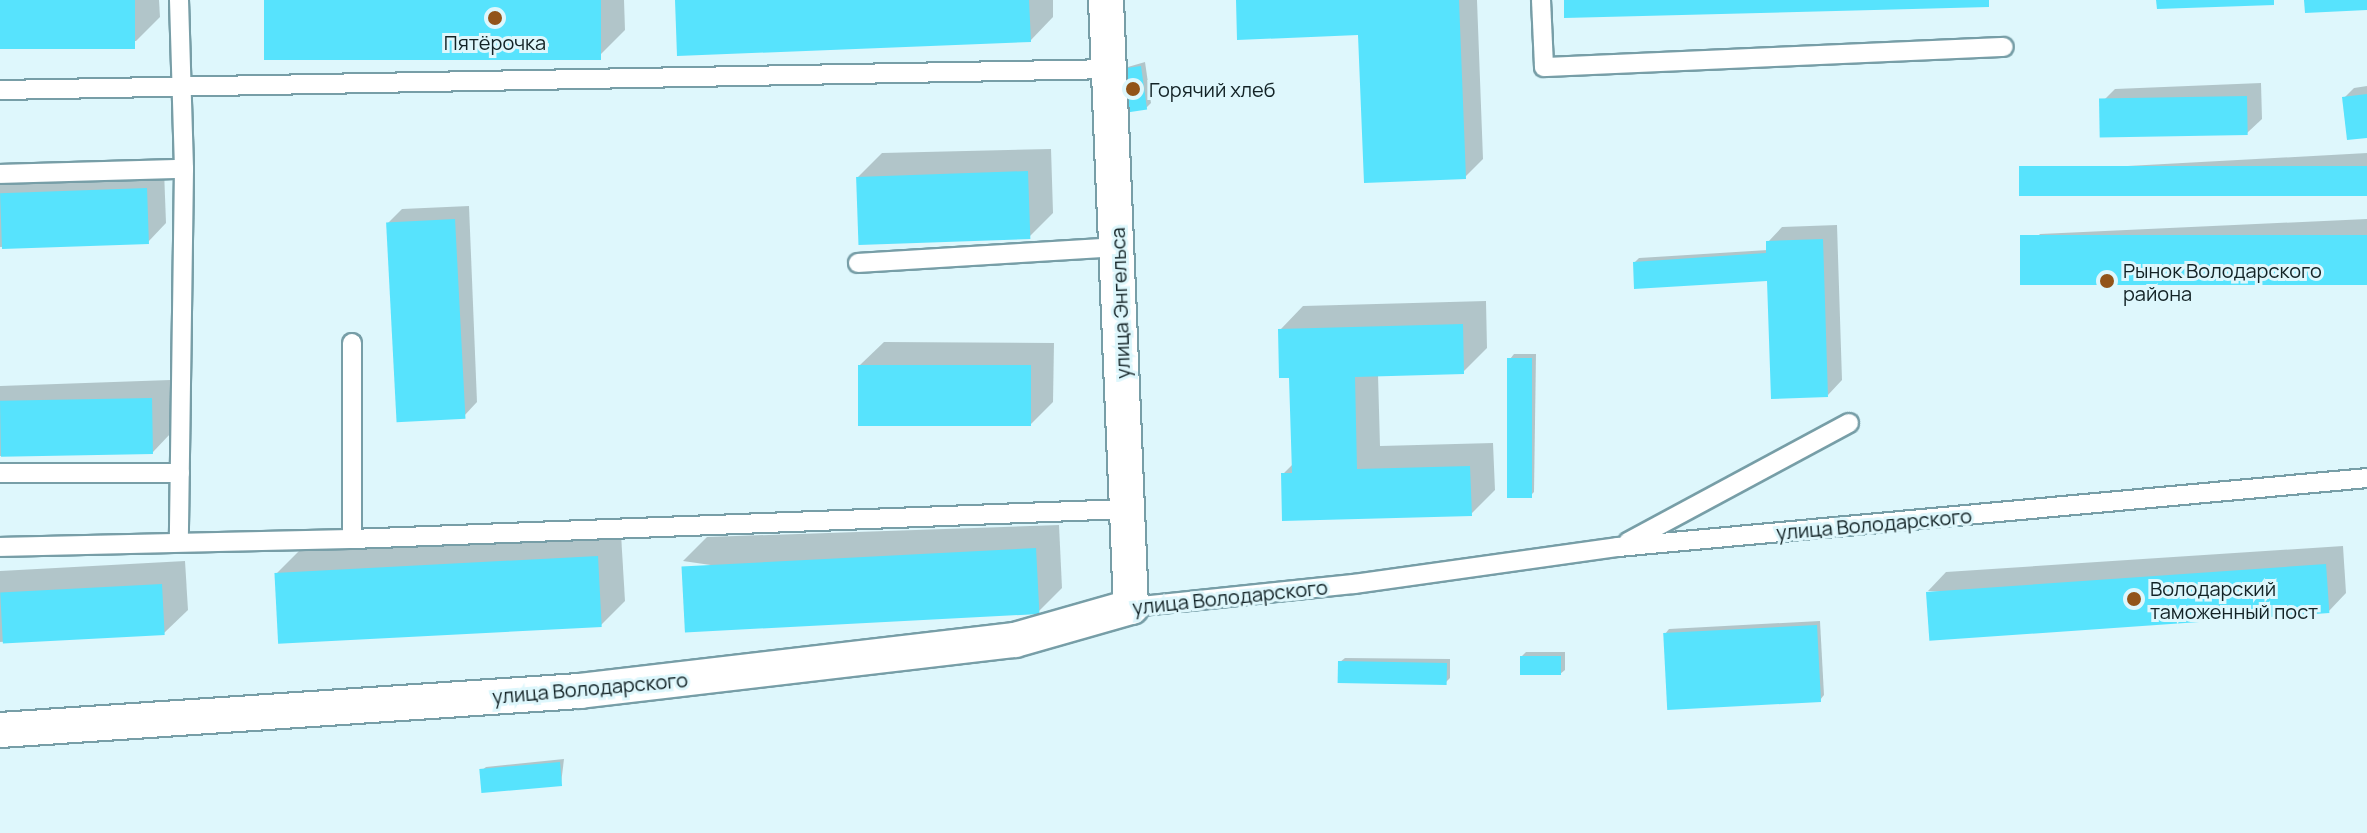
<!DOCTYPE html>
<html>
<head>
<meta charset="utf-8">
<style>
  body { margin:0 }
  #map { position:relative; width:2367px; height:833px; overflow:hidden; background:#def7fc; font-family:Manrope,sans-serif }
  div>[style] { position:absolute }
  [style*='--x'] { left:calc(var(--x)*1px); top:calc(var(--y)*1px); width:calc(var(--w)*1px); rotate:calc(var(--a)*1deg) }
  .shadow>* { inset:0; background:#0003 }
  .building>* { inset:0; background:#57e3fd; transform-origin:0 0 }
  .roads { filter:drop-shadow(2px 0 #779ea7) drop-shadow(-2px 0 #779ea7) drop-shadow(0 2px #779ea7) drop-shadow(0 -2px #779ea7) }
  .service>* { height:18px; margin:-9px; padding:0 9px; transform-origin:9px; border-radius:9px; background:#fff }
  .minor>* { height:34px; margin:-17px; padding:0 17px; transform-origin:17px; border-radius:17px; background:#fff }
  .dots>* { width:22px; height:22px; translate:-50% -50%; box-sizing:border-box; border:4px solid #def7fc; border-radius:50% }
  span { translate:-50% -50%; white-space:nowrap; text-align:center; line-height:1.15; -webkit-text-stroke:6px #def7fc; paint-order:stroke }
  .poi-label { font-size:20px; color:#122225 }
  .left { translate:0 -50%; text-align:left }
  .street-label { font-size:20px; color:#122225 }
</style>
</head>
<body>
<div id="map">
  <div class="shadow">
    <i style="clip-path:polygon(0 0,159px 0,160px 17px,136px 41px,0 47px)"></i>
    <i style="clip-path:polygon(266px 0,624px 0,625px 30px,601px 54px)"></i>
    <i style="clip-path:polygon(677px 0,1053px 0,1053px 17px,1030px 41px)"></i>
    <i style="clip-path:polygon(1238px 0,1477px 0,1483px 159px,1465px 177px,1360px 33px)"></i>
    <i style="clip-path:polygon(1145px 62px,1151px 103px,1146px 108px,1121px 69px)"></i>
    <i style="clip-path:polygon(2261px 83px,2262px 119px,2247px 133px,2101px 103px,2115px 89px)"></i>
    <i style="clip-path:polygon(2367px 86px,2367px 136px,2345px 97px,2354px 88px)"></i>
    <i style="clip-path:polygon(1051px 149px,1053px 213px,1029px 237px,858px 177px,882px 153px)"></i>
    <i style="clip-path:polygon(2367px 153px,2367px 194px,2022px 186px,2036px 171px)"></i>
    <i style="clip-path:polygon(164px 170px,166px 223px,148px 242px,0 247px,0 176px)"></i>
    <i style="clip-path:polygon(469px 206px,477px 402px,463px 417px,388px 223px,402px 209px)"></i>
    <i style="clip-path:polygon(2367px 219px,2367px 283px,2022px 253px,2040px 234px)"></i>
    <i style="clip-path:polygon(1837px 225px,1842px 380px,1828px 395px,1769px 276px,1635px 262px,1639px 258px,1768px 250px,1768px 242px,1782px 227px)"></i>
    <i style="clip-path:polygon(1486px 301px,1487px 348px,1463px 372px,1378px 374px,1380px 446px,1493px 443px,1495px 490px,1471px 514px,1283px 474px,1294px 463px,1291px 376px,1280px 330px,1303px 306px)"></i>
    <i style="clip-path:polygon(884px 342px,1054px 343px,1053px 402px,1029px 426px,860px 365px)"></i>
    <i style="clip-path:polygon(1514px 354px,1536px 354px,1534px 492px,1530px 496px,1510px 359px)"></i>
    <i style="clip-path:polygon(170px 380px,171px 433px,153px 452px,0 456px,0 386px)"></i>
    <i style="clip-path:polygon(1059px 525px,1062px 588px,1038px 612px,683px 561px,707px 537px)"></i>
    <i style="clip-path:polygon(621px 534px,625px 601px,601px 625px,276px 574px,299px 551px)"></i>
    <i style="clip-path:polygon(2343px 546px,2346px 593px,2328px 612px,1928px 591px,1946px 572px)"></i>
    <i style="clip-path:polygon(185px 561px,188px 610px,164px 633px,0 642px,0 571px)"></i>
    <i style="clip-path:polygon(1820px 621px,1824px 695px,1820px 700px,1665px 634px,1669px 629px)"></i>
    <i style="clip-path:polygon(1526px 652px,1565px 652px,1565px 670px,1560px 674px,1522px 656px)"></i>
    <i style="clip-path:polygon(1345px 658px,1450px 659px,1450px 678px,1446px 682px,1340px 662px)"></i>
    <i style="clip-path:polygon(564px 759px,561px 784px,481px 771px,486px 767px)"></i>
  </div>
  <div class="building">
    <i style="left:0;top:0;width:135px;height:49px"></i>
    <i style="left:264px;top:0;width:337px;height:60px"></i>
    <i style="clip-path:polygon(675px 0,1029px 0,1031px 42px,677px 56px)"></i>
    <i style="clip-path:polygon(1236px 0,1459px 0,1466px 179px,1364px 183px,1358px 35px,1237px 40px)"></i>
    <i style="clip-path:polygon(1564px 0,1989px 0,1989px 7px,1564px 18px)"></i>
    <i style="clip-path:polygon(2156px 0,2274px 0,2274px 5px,2157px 9px)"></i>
    <i style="clip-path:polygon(2304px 0,2367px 0,2367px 10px,2305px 13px)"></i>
    <i style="left:1141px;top:66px;width:44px;height:22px;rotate:82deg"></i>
    <i style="clip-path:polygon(2367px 94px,2367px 138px,2347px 140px,2342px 97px)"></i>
    <i style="left:2247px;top:96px;width:39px;height:148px;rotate:89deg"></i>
    <i style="left:2367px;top:166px;width:30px;height:348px;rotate:90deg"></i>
    <i style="left:1028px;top:171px;width:68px;height:172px;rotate:88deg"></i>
    <i style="left:147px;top:188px;width:56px;height:147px;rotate:88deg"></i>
    <i style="left:455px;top:219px;width:200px;height:69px;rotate:87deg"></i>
    <i style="left:2367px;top:235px;width:50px;height:347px;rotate:90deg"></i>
    <i style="clip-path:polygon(1823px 239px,1828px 397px,1771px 399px,1767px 281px,1634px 289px,1633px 262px,1766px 253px,1766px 241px)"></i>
    <i style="clip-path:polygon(1463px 324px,1464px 374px,1355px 377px,1357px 469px,1470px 466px,1472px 516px,1282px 521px,1281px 473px,1292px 473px,1289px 378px,1279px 378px,1278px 329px)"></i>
    <i style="left:1507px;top:358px;width:25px;height:140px"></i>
    <i style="left:858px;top:365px;width:173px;height:61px"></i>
    <i style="left:152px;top:398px;width:56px;height:152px;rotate:89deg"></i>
    <i style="left:1036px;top:548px;width:66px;height:355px;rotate:87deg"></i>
    <i style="left:598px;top:556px;width:71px;height:324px;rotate:87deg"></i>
    <i style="left:2326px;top:564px;width:49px;height:401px;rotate:86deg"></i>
    <i style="left:162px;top:584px;width:51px;height:162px;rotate:87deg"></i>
    <i style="left:1817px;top:625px;width:77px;height:154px;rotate:87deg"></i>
    <i style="left:1520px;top:656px;width:41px;height:19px"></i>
    <i style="left:1338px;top:661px;width:109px;height:22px;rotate:1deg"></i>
    <i style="left:560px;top:762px;width:24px;height:81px;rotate:85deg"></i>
  </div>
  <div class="roads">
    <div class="service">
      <i style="--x:179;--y:0;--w:169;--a:88.3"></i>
      <i style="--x:184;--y:169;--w:372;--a:90.8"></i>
      <i style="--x:1541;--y:0;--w:67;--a:87.4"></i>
      <i style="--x:1544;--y:67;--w:460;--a:-2.5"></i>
      <i style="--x:0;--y:90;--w:1111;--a:-1.08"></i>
      <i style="--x:0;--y:174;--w:184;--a:-1.6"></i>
      <i style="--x:858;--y:263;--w:260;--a:-3.5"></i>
      <i style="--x:0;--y:473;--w:180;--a:0"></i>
      <i style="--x:352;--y:539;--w:196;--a:-90"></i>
      <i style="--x:1628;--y:542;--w:251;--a:-28.3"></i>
      <i style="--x:0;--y:547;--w:352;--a:-1.3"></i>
      <i style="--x:352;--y:539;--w:776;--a:-2.22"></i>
      <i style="--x:1131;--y:607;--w:224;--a:-5.9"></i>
      <i style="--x:1354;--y:584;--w:267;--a:-8"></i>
      <i style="--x:1618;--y:547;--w:752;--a:-5.26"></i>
    </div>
    <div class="minor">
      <i style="--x:0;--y:730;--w:581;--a:-3.85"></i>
      <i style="--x:580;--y:691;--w:438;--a:-6.7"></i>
      <i style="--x:1015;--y:640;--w:121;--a:-15.9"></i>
      <i style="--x:1131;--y:607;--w:608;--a:-92.36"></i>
    </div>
  </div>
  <div class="dots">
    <i style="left:495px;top:18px;background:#925419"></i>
    <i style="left:1133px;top:89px;background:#925419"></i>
    <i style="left:2107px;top:281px;background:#925419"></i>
    <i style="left:2134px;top:599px;background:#925419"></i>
  </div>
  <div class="poi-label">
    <span style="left:495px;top:42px">Пятёрочка</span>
    <span class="left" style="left:1149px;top:89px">Горячий хлеб</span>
    <span class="left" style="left:2123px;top:282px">Рынок Володарского<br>района</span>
    <span class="left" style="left:2150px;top:600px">Володарский<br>таможенный пост</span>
  </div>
  <div class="street-label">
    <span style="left:1120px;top:303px;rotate:-92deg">улица Энгельса</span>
    <span style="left:1874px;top:524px;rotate:-5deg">улица Володарского</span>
    <span style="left:1230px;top:597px;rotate:-6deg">улица Володарского</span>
    <span style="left:590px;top:688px;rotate:-5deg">улица Володарского</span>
  </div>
</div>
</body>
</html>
